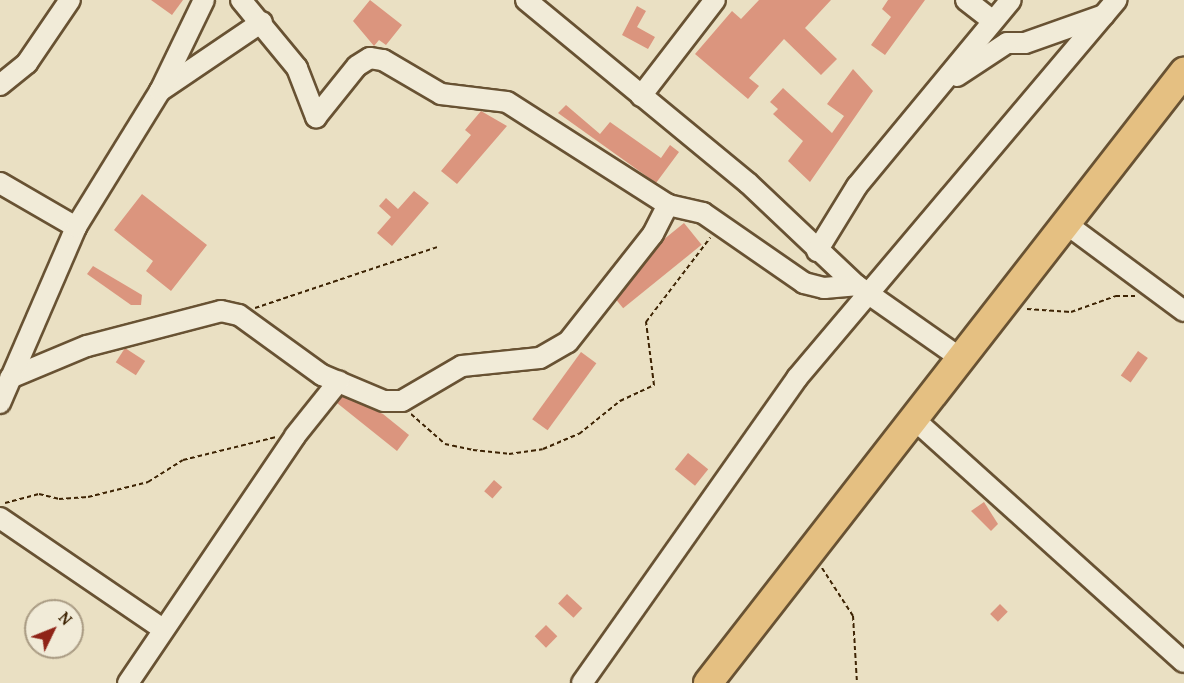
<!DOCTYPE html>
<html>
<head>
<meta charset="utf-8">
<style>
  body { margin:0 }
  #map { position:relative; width:1184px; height:683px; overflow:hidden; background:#eae0c3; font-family:"Gentium Book Plus",serif }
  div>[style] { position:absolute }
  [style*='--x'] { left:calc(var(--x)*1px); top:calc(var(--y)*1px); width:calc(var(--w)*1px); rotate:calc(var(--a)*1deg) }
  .building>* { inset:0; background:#db957e; transform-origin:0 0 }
  .path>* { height:2px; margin-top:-1px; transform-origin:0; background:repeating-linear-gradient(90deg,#3d2303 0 4.5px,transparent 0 7.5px) }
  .roads { filter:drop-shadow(2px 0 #685233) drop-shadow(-2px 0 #685233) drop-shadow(0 2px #685233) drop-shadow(0 -2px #685233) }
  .minor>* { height:20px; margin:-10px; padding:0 10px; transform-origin:10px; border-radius:10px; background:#f1ebd8 }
  .highway>* { height:28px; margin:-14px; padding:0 14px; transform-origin:14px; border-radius:14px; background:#e5c082 }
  span { translate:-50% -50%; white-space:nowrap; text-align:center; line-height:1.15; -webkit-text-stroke:5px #f1ebd8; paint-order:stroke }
  .north { position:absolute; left:24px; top:599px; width:60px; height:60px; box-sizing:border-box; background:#f1ebd8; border:2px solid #a99b83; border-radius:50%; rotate:47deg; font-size:16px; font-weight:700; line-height:24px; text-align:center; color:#3d2303 }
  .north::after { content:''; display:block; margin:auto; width:21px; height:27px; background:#8f2418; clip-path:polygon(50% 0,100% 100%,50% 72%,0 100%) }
</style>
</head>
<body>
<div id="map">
  <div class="building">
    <i style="clip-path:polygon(151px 0,183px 0,172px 15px)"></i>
    <i style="clip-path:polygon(370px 0,402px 25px,386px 45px,379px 40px,374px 46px,353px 21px)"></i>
    <i style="clip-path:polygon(759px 0,831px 0,805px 28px,837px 59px,821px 75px,784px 39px,749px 78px,759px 86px,748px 99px,695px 54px,732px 11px,741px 19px)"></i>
    <i style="clip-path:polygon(888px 0,925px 0,885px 55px,871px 45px,891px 17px,882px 9px)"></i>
    <i style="clip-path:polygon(637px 6px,646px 11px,637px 27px,655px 37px,648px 49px,622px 35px)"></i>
    <i style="clip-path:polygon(853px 69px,873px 91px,810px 182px,788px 161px,803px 141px,773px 114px,778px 109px,770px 102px,783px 88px,832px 133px,844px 116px,827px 104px)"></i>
    <i style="clip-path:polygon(566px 105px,600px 134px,610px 122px,661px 158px,670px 145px,679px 152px,656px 183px,558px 113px)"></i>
    <i style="clip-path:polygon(481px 111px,507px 126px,457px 184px,441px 171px,471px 135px,465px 130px)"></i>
    <i style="clip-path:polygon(414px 191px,429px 203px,392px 246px,377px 233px,391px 217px,379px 206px,386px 198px,398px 209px)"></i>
    <i style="clip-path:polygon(142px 194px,207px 245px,171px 291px,146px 271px,153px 261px,114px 230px)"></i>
    <i style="left:684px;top:223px;width:28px;height:101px;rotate:51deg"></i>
    <i style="clip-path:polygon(93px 266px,142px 295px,141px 305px,131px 305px,87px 274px)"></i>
    <i style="left:125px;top:348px;width:24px;height:17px;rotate:33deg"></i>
    <i style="left:1138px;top:351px;width:12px;height:30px;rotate:35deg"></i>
    <i style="left:581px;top:352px;width:19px;height:83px;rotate:36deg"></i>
    <i style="clip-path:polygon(342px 396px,383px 414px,409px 435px,397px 451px,337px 403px)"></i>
    <i style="left:688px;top:453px;width:26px;height:21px;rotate:39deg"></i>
    <i style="left:494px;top:480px;width:11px;height:15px;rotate:41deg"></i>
    <i style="clip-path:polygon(984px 502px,998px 524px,991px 531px,971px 511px)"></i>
    <i style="left:567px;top:594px;width:21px;height:13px;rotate:43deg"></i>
    <i style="left:1000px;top:604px;width:11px;height:14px;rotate:45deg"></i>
    <i style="left:546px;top:625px;width:16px;height:16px;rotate:45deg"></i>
  </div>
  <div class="path">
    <i style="--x:255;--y:308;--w:192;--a:-18.5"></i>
    <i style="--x:1027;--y:309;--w:44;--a:3.9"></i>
    <i style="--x:1071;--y:312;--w:48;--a:-19.6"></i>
    <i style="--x:1116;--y:296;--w:19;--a:0"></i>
    <i style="--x:411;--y:414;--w:45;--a:41.4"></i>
    <i style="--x:445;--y:444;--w:29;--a:12"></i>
    <i style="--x:473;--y:450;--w:36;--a:6"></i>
    <i style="--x:509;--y:454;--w:34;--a:-8"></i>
    <i style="--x:543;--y:449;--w:39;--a:-23"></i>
    <i style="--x:579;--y:434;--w:53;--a:-38.8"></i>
    <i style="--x:620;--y:401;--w:38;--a:-25"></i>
    <i style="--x:654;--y:385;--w:64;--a:-97.2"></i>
    <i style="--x:646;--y:322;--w:106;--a:-52.7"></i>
    <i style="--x:5;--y:503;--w:35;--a:-15"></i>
    <i style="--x:39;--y:494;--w:21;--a:14"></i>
    <i style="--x:59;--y:499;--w:29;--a:-4"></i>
    <i style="--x:88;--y:497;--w:62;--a:-14"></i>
    <i style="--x:148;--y:482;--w:41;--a:-32.2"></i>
    <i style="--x:183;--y:460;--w:96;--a:-13.9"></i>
    <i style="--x:822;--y:568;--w:57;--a:57.1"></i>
    <i style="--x:853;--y:616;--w:67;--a:86.6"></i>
  </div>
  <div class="roads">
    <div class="minor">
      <i style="--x:241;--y:0;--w:88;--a:50.5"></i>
      <i style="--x:297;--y:68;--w:53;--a:68.8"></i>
      <i style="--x:316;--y:117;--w:65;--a:-51.2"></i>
      <i style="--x:357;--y:66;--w:15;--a:-32"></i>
      <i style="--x:370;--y:58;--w:13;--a:9"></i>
      <i style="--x:383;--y:60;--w:67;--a:30.4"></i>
      <i style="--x:441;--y:94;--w:66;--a:6.9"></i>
      <i style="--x:507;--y:102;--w:191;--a:32.6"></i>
      <i style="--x:526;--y:0;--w:288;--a:39.5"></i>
      <i style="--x:748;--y:183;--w:149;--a:43.4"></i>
      <i style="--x:856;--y:285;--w:131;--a:35"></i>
      <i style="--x:966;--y:0;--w:34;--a:38"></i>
      <i style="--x:957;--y:76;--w:60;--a:-33.4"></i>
      <i style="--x:1007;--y:43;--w:18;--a:0"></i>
      <i style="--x:1025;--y:43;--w:84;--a:-19.5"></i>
      <i style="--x:0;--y:85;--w:35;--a:-39"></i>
      <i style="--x:27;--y:63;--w:76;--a:-55.7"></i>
      <i style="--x:160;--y:91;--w:123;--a:-34.1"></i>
      <i style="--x:641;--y:96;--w:121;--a:-52.4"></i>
      <i style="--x:0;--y:183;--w:88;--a:30.1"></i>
      <i style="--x:1065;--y:223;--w:148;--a:36.5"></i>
      <i style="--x:817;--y:251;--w:76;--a:-58.4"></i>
      <i style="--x:857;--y:186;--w:241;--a:-50.4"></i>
      <i style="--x:10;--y:378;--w:83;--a:-22.6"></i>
      <i style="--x:87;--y:346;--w:138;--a:-14.6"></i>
      <i style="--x:221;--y:311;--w:18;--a:13"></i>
      <i style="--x:239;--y:315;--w:102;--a:35.9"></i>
      <i style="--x:322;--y:375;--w:67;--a:22.8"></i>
      <i style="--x:384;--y:401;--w:18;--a:0"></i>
      <i style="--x:402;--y:401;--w:69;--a:-30.3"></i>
      <i style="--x:462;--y:366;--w:78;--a:-5.9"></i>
      <i style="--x:540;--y:358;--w:32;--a:-30"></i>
      <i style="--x:568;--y:342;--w:137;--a:-51.8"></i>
      <i style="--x:653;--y:234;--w:33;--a:-63"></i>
      <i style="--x:668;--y:205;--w:36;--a:13"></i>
      <i style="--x:703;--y:213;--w:123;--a:34.7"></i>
      <i style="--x:804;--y:283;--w:21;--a:14"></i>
      <i style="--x:824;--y:288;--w:32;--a:-5"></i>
      <i style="--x:0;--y:403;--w:192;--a:-66.6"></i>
      <i style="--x:76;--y:227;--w:160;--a:-58.3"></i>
      <i style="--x:160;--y:91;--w:101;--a:-64.2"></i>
      <i style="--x:916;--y:421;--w:360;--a:42"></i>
      <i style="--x:0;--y:518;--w:197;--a:34.3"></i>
      <i style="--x:128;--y:683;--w:298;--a:-55.9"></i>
      <i style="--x:295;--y:436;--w:70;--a:-51.3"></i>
      <i style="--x:582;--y:683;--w:373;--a:-54.8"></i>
      <i style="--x:797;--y:378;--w:495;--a:-49.8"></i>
    </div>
    <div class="highway">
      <i style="--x:708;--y:683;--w:775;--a:-52.08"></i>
    </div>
  </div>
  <div class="north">N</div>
</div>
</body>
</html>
